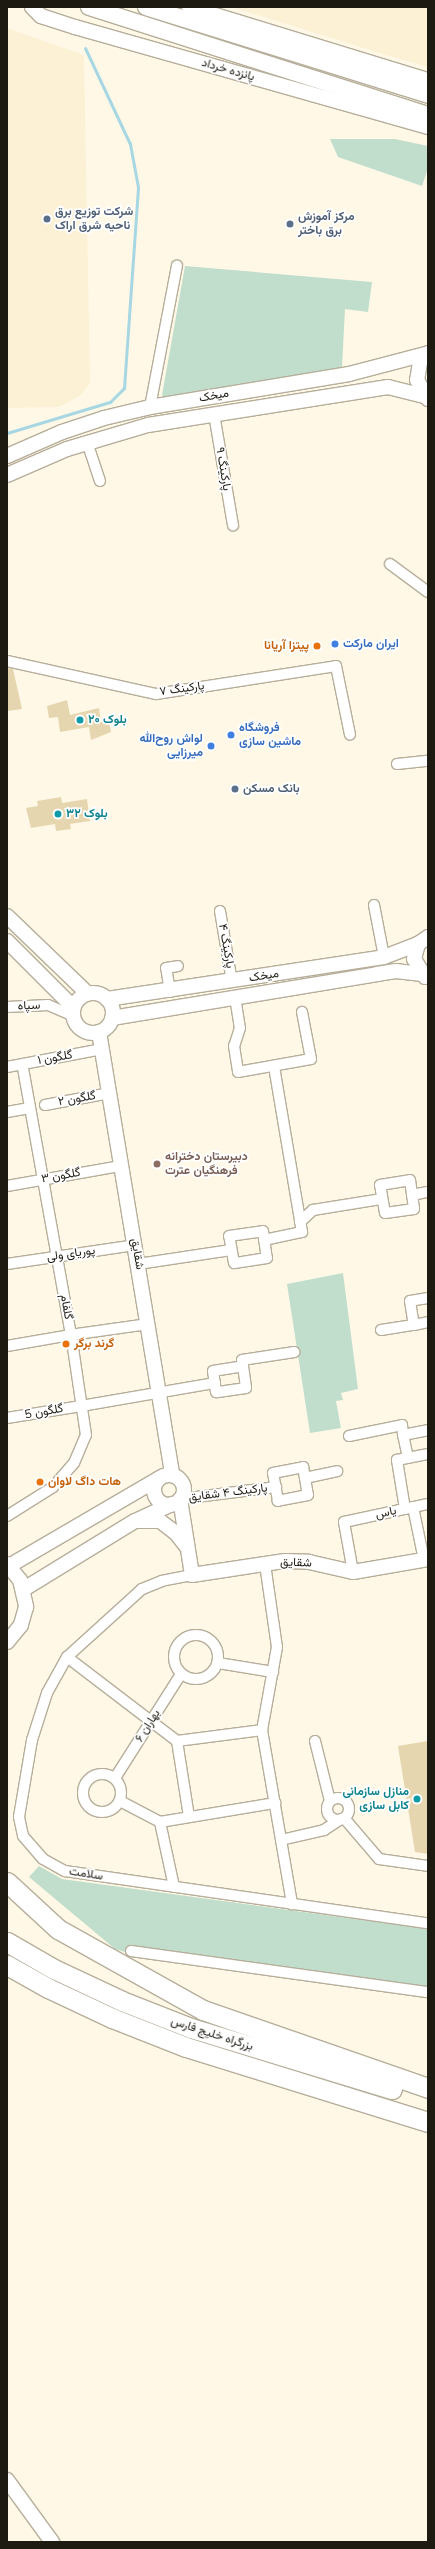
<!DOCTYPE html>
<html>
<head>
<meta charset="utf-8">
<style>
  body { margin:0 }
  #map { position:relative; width:435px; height:2549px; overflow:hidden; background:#fff8e7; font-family:"Nunito Sans",Vazirmatn,sans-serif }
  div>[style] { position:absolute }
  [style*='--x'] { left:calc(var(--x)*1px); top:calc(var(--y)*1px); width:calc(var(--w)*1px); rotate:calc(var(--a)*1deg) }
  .built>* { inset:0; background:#fcf1d5 }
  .green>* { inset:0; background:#c1decc }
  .stream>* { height:3px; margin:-1.5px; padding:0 1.5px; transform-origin:1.5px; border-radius:1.5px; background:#a6d7e3 }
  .building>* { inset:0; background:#e6d6b0 }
  .roads { filter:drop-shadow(1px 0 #b6ae9a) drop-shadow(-1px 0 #b6ae9a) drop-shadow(0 1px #b6ae9a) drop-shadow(0 -1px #b6ae9a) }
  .street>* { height:10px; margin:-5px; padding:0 5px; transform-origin:5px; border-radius:5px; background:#fff }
  .street>.ring { margin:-5px; padding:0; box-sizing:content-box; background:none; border:10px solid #fff; border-radius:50% }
  .secondary>* { height:14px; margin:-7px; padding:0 7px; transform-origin:7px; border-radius:7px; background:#fff }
  .secondary>.ring { margin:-7px; padding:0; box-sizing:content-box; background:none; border:14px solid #fff; border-radius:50% }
  .primary>* { height:16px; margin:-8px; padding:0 8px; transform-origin:8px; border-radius:8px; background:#fff }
  .highway>* { height:19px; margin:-9.5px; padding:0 9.5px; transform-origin:9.5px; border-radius:9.5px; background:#fff }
  .dots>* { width:11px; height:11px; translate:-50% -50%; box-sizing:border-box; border:2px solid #fff; border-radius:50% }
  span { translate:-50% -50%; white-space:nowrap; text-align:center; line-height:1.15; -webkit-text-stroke:3.5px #fff; paint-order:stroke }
  .street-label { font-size:12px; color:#1d1a12 }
  .service-label { font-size:12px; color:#4e5e75; font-weight:700 }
  .left { translate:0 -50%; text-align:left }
  .shop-label { font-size:12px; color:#366cbe; font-weight:700 }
  .right { translate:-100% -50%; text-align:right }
  .food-label { font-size:12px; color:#c56008; font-weight:700 }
  .culture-label { font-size:12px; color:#0d838f; font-weight:700 }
  .education-label { font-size:12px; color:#785e54; font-weight:700 }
  .frame { position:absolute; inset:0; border:8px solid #1d1a12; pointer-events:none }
</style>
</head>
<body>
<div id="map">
  <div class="built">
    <i style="clip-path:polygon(231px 7px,428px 7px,428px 67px,386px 55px)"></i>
    <i style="clip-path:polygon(7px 28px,84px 55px,90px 383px,81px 395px,59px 407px,7px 408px)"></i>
  </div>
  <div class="green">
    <i style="clip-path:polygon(330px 139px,395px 139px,428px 146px,428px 168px,422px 186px,338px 157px)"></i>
    <i style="clip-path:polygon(185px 266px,372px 282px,368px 312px,345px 309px,342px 368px,167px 399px,162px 395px)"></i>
    <i style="clip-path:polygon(343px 1273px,358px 1389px,341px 1393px,343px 1400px,336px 1401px,341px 1428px,310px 1433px,287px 1284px)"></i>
    <i style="clip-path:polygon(39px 1866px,62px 1879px,428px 1929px,428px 1995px,131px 1954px,115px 1949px,29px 1877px)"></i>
  </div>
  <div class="stream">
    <i style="--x:7;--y:433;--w:108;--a:-16.8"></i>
    <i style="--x:110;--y:402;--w:20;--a:-45"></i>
    <i style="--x:124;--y:388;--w:201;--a:-86"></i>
    <i style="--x:138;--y:187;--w:44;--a:-100.5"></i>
    <i style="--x:130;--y:144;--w:106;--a:-115.1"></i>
  </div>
  <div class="building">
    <i style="clip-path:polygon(7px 668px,13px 669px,22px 709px,7px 711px)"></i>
    <i style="clip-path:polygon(67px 700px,70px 715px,99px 708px,101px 722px,109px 721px,111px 732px,91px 740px,89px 727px,60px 732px,58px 717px,49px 718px,47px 706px)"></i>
    <i style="clip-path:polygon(61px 797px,62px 803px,87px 799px,90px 821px,70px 824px,71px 829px,56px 831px,55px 824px,31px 828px,26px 808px,38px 806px,37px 801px)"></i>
    <i style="clip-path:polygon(428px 1741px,428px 1854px,415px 1852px,398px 1746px)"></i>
  </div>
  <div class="roads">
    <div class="street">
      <i style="--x:150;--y:407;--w:144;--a:-79.2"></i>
      <i style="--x:214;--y:414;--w:113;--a:80.3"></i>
      <i style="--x:87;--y:442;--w:41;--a:71.6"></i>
      <i style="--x:390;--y:564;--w:47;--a:36.4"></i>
      <i style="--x:7;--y:661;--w:153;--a:12.5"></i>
      <i style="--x:156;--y:694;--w:182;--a:-8.8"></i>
      <i style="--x:336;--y:666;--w:70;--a:78.5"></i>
      <i style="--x:397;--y:764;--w:31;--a:-6"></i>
      <i style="--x:374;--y:905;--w:53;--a:79.1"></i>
      <i style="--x:220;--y:911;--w:72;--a:80.4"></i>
      <i style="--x:170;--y:992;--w:24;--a:-99"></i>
      <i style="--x:166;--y:968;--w:12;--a:-9"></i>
      <i style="--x:235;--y:997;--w:31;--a:81"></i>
      <i style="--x:240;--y:1028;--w:19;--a:108"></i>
      <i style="--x:234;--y:1046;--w:26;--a:81"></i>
      <i style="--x:238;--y:1072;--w:74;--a:-10.1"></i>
      <i style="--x:311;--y:1059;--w:48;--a:-100.8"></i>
      <i style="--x:7;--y:1007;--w:41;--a:-2.8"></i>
      <i style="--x:48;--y:1005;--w:26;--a:23"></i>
      <i style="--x:7;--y:1067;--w:97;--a:-10.7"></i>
      <i style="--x:45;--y:1105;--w:66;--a:-10.5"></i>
      <i style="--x:7;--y:1112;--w:23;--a:-10"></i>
      <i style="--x:410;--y:1180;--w:29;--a:82"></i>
      <i style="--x:414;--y:1209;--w:29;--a:172"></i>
      <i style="--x:385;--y:1213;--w:28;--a:-100"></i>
      <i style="--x:380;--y:1185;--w:30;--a:-9"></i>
      <i style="--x:7;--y:1186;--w:110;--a:-10"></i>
      <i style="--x:412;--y:1195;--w:16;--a:-11"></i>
      <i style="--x:300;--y:1222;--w:18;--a:-43"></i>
      <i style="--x:313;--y:1210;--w:70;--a:-9.1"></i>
      <i style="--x:263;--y:1231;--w:27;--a:82"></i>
      <i style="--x:267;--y:1258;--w:33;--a:171"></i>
      <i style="--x:234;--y:1263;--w:27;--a:-100"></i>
      <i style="--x:229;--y:1236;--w:34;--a:-8"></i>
      <i style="--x:264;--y:1240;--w:39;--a:-12"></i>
      <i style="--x:302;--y:1232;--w:168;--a:-99.6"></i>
      <i style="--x:7;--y:1264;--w:129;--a:-8.4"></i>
      <i style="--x:138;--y:1264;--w:94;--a:-8.6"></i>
      <i style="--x:428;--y:1298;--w:18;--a:171"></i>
      <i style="--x:410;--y:1301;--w:24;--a:81"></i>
      <i style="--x:414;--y:1325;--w:14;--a:-12"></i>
      <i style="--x:381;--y:1330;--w:33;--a:-9"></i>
      <i style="--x:77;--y:1334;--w:72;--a:-8"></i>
      <i style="--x:7;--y:1346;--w:65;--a:-9.8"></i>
      <i style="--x:243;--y:1366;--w:22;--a:82"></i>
      <i style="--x:246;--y:1388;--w:30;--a:172"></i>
      <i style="--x:216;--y:1392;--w:21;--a:-98"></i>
      <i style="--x:213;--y:1371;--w:30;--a:-9"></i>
      <i style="--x:243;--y:1366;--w:6;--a:-99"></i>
      <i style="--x:242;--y:1360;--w:53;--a:-8.7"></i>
      <i style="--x:87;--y:1405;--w:130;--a:-9.8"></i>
      <i style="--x:7;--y:1418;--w:75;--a:-9.2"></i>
      <i style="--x:349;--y:1436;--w:54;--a:-11.7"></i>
      <i style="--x:402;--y:1425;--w:10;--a:84"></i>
      <i style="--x:408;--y:1458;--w:24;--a:-102"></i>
      <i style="--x:403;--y:1435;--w:25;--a:-11"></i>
      <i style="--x:303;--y:1467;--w:28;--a:80"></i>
      <i style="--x:308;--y:1495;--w:31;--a:169"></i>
      <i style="--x:278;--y:1501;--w:28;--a:-100"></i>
      <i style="--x:273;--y:1473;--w:31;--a:-11"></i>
      <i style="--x:305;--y:1478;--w:33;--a:-12"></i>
      <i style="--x:180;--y:1499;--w:97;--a:-7.1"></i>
      <i style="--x:413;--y:1507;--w:54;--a:78.3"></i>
      <i style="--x:405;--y:1509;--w:50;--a:-99.3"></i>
      <i style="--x:397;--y:1460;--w:32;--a:-11"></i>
      <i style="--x:7;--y:1516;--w:54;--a:-32.2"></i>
      <i style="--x:53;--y:1487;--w:32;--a:-49"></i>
      <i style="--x:74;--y:1463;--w:30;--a:-67"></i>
      <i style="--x:86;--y:1435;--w:101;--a:-98.5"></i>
      <i style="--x:71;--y:1335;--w:275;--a:-100.2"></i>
      <i style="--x:265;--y:1564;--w:84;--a:81.8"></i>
      <i style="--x:277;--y:1647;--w:84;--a:100.2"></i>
      <i style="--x:262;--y:1730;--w:177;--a:80.2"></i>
      <i style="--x:353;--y:1572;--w:51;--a:-100.2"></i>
      <i style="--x:344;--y:1522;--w:86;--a:-12.1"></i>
      <i style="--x:192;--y:1575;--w:31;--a:169"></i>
      <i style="--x:162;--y:1581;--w:22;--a:158"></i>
      <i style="--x:142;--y:1589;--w:101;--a:137.8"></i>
      <i style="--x:67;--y:1657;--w:41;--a:119.1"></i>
      <i style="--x:47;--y:1693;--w:49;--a:107.7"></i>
      <i style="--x:32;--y:1740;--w:78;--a:99.6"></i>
      <i style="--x:19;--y:1817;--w:19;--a:78"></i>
      <i style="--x:23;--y:1836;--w:30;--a:49"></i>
      <i style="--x:43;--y:1859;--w:25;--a:29"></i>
      <i style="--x:65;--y:1871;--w:367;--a:8.2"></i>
      <i class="ring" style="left:174px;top:1635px;width:34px;height:34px"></i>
      <i style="--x:67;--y:1657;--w:138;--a:37.4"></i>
      <i style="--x:177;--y:1741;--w:77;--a:81"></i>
      <i style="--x:218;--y:1663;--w:56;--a:9.3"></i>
      <i style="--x:177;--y:1741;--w:86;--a:-7.4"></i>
      <i style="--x:315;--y:1741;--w:62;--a:76"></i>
      <i class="ring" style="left:83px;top:1774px;width:28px;height:28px"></i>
      <i style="--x:115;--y:1778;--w:123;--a:-57.6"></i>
      <i class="ring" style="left:327px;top:1798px;width:12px;height:12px"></i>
      <i style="--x:120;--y:1801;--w:45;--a:27.7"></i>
      <i style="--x:160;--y:1822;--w:117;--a:-9.4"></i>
      <i style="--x:344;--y:1818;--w:54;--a:49.5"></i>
      <i style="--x:379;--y:1859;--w:49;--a:8.1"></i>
      <i style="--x:160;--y:1822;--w:66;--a:77.8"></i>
      <i style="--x:281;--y:1840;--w:44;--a:-13.1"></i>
      <i style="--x:324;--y:1830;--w:20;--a:-33"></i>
      <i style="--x:131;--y:1951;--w:300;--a:7.9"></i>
    </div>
    <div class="secondary">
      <i style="--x:32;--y:7;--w:13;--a:45"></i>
      <i style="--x:41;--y:16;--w:36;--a:18"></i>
      <i style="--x:75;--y:27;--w:367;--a:15.8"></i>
      <i style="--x:189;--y:7;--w:250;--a:17"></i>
      <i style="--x:428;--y:353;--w:12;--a:132"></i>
      <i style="--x:420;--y:362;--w:18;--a:99"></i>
      <i style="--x:417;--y:380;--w:22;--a:60"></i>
      <i style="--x:7;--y:456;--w:60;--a:-23.6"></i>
      <i style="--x:62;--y:432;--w:44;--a:-18.4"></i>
      <i style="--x:104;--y:418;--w:47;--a:-13.4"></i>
      <i style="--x:150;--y:407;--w:202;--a:-9.4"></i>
      <i style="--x:349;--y:374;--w:80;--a:-14.6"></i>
      <i style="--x:7;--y:475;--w:65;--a:-23.4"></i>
      <i style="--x:67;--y:449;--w:84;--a:-16.5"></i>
      <i style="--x:148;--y:425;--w:243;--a:-9"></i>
      <i style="--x:388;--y:387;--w:38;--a:14"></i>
      <i style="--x:7;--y:916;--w:112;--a:43.9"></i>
      <i style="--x:7;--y:941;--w:93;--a:45"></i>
      <i style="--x:425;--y:977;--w:21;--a:-121"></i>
      <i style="--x:414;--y:959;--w:16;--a:-75"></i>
      <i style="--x:418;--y:944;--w:12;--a:-35"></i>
      <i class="ring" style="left:73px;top:993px;width:26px;height:26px"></i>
      <i style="--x:107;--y:999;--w:280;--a:-8.6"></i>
      <i style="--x:384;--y:957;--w:36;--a:-21"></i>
      <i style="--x:112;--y:1018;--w:269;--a:-9.4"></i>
      <i style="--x:377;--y:974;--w:19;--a:-9"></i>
      <i style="--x:396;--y:971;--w:24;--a:7"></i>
      <i style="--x:99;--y:1032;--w:449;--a:80.6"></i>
      <i class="ring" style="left:154px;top:1475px;width:16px;height:16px"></i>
      <i style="--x:180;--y:1499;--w:77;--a:81"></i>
      <i style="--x:192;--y:1575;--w:94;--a:-8.6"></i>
      <i style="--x:285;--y:1561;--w:24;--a:2"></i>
      <i style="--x:309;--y:1562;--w:45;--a:12.8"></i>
      <i style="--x:353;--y:1572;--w:76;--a:-9.8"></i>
      <i style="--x:137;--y:1521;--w:23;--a:0"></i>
      <i style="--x:160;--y:1521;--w:20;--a:37"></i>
      <i style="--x:176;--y:1533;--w:16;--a:52"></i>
      <i style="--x:7;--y:1564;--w:21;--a:51"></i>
      <i style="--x:20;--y:1580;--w:28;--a:77"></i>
      <i style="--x:26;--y:1607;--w:19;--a:106"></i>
      <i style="--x:21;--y:1625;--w:22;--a:129"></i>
      <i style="--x:9;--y:1566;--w:173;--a:-30.3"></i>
      <i style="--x:24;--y:1589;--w:130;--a:-31.5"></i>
      <i style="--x:135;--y:1521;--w:41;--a:-24.7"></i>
      <i style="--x:7;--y:2480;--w:77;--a:54"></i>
    </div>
    <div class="primary">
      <i style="--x:89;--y:7;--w:356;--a:17.7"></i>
      <i style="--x:146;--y:7;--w:295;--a:17.3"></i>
    </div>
    <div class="highway">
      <i style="--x:7;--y:1882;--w:69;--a:42.7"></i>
      <i style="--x:58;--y:1929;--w:166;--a:29.2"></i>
      <i style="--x:203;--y:2010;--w:238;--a:19.1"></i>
      <i style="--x:7;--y:1942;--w:54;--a:29.9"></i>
      <i style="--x:54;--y:1969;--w:75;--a:25.2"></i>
      <i style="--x:122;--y:2001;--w:74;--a:21.4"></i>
      <i style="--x:191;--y:2028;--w:210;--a:16.9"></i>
      <i style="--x:7;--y:1965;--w:47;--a:29.3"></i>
      <i style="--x:48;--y:1988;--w:71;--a:25.1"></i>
      <i style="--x:112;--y:2018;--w:79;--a:21.4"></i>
      <i style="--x:186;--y:2047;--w:253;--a:17.2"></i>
    </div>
  </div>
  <div class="dots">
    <i style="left:47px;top:219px;background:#5c6f8a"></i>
    <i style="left:290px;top:224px;background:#5c6f8a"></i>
    <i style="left:335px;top:644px;background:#3f7fe0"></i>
    <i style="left:317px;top:646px;background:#e8710a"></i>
    <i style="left:80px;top:720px;background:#0f9aa8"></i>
    <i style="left:231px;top:735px;background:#3f7fe0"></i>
    <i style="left:211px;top:746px;background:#3f7fe0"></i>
    <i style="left:235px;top:789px;background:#5c6f8a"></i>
    <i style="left:58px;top:814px;background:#0f9aa8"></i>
    <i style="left:157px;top:1164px;background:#8d6e63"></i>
    <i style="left:66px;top:1344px;background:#e8710a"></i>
    <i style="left:40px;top:1482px;background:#e8710a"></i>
    <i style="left:417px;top:1799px;background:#0f9aa8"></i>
  </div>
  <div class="street-label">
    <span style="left:228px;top:70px;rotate:16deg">پانزده خرداد</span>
    <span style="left:214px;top:396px;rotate:-10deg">میخک</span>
    <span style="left:223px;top:469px;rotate:80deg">پارکینگ ۹</span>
    <span style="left:182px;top:689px;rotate:-8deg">پارکینگ ۷</span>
    <span style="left:226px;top:946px;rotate:80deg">پارکینگ ۴</span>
    <span style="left:264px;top:976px;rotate:-9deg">میخک</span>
    <span style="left:29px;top:1006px;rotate:-2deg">سپاه</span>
    <span style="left:55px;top:1058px;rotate:-10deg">گلگون ۱</span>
    <span style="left:77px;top:1099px;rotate:-10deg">گلگون ۲</span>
    <span style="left:61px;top:1176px;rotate:-10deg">گلگون ۳</span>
    <span style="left:71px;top:1254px;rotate:-8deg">پوریای ولی</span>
    <span style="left:137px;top:1254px;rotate:80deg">شقایق</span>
    <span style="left:66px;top:1307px;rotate:80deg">گلفام</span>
    <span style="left:44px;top:1412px;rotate:-10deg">گلگون 5</span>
    <span style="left:228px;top:1493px;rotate:-7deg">پارکینگ ۴ شقایق</span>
    <span style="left:386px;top:1513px;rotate:-12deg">یاس</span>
    <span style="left:296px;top:1563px;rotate:2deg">شقایق</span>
    <span style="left:148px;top:1726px;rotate:-58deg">بهاران ۶</span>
    <span style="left:86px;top:1874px;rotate:9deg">سلامت</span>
    <span style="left:212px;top:2034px;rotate:18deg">بزرگراه خلیج فارس</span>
  </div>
  <div class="service-label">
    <span class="left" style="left:55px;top:219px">شرکت توزیع برق<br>ناحیه شرق اراک</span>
    <span class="left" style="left:298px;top:224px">مرکز آموزش<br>برق باختر</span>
    <span class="left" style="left:243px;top:789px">بانک مسکن</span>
  </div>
  <div class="shop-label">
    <span class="left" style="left:343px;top:644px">ایران مارکت</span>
    <span class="left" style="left:239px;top:735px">فروشگاه<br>ماشین سازی</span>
    <span class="right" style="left:203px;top:746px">لواش روح‌الله<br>میرزایی</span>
  </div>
  <div class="food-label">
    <span class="right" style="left:309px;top:646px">پیتزا آریانا</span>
    <span class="left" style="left:74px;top:1344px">گرند برگر</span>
    <span class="left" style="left:48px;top:1482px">هات داگ لاوان</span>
  </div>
  <div class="culture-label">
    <span class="left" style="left:88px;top:720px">بلوک ۲۰</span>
    <span class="left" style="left:66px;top:814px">بلوک ۳۲</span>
    <span class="right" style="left:409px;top:1799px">منازل سازمانی<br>کابل سازی</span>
  </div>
  <div class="education-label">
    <span class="left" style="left:165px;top:1164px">دبیرستان دخترانه<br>فرهنگیان عترت</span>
  </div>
  <div class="frame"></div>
</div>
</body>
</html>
